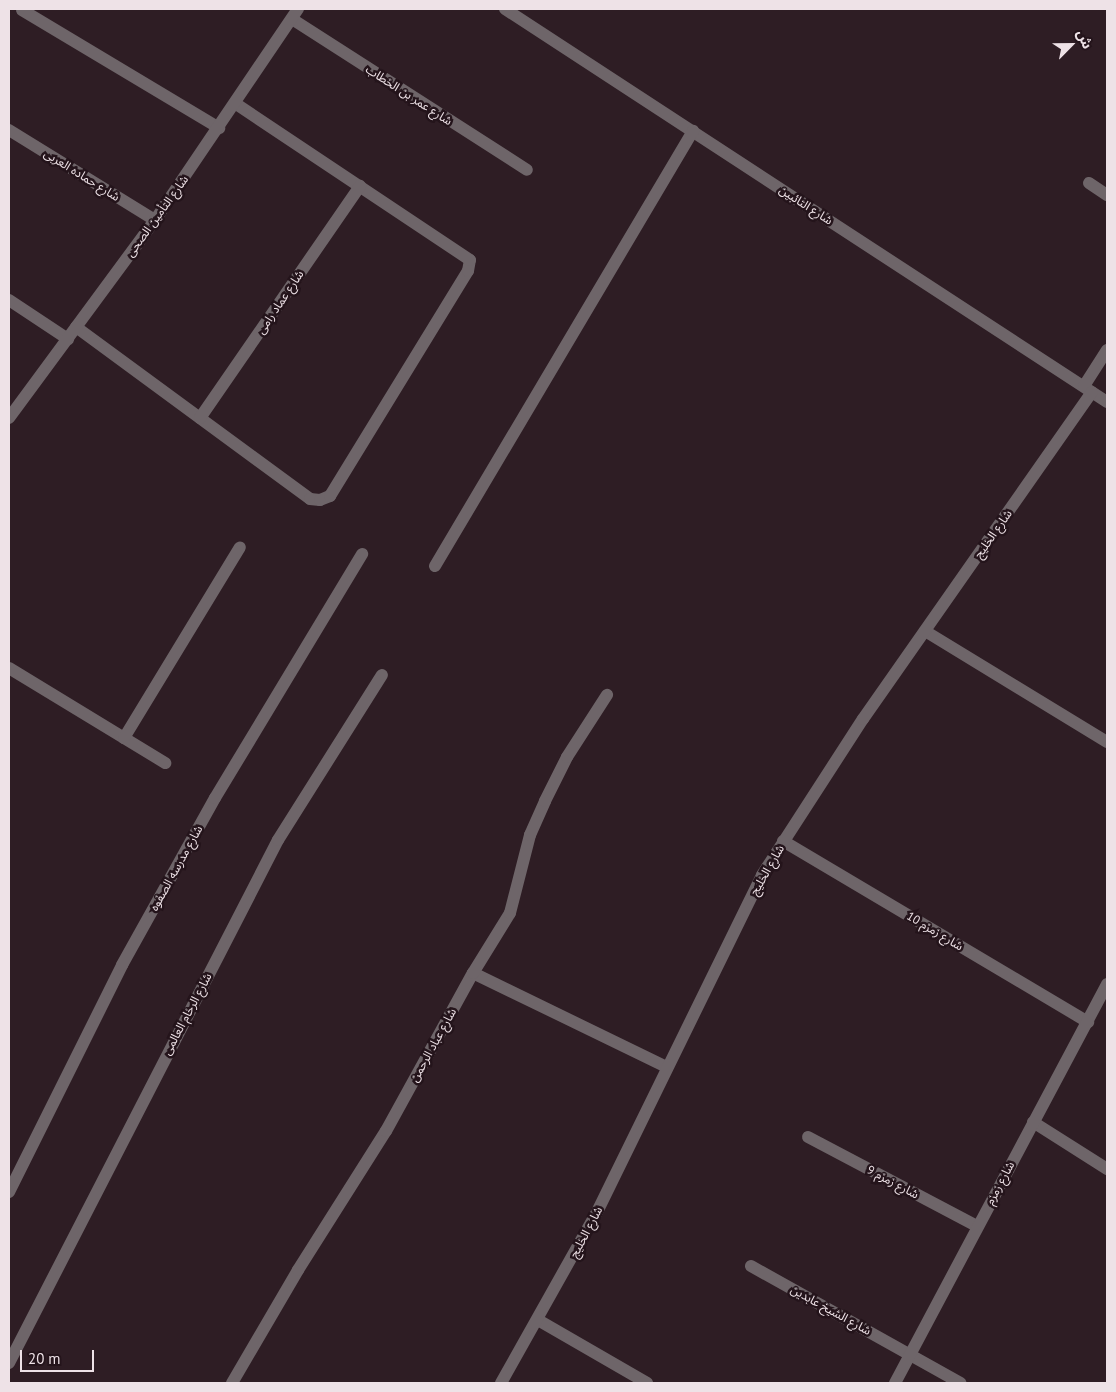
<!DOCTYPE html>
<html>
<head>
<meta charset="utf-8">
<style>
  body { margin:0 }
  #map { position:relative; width:1116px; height:1392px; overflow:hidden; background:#2e1d24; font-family:"PT Sans","Noto Sans Arabic",sans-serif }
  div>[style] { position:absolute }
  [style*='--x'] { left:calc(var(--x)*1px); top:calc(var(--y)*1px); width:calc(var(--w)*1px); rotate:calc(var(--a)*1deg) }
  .street>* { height:12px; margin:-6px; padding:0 6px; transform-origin:6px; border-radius:6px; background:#6e6569 }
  span { translate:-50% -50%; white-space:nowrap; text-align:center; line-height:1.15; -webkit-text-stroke:5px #24141b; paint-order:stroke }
  .street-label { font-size:12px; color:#eee2e7 }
  .frame { position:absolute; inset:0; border:10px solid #eee2e7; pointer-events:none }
  .north { position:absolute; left:1046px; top:20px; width:50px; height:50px; -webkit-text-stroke:4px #24141b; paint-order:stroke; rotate:67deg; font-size:14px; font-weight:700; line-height:20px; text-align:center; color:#eee2e7 }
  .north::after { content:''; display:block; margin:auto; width:18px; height:22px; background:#eee2e7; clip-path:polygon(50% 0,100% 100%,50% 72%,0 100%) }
  .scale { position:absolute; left:20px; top:1350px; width:74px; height:22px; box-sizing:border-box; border:2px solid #eee2e7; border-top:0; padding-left:6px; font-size:15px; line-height:18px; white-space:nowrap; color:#eee2e7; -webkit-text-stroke:4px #24141b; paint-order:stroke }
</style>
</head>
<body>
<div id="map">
  <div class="street">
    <i style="--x:505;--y:9;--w:719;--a:33.14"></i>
    <i style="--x:22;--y:10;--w:230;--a:30.9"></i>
    <i style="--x:292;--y:19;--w:279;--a:32.7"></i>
    <i style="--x:9;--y:130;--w:172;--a:31.7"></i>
    <i style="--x:1089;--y:183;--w:22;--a:34"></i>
    <i style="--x:9;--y:300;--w:71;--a:33.5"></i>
    <i style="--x:76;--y:327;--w:290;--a:36.3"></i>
    <i style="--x:310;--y:499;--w:10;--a:6"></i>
    <i style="--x:320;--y:500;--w:11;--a:-22"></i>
    <i style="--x:330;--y:496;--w:264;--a:-58.5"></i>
    <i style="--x:468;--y:271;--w:11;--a:-80"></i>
    <i style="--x:470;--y:260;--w:281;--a:-146.3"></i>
    <i style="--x:1084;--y:386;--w:43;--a:-57.4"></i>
    <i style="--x:9;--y:418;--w:246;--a:-53.6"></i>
    <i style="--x:155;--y:220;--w:255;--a:-55.9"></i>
    <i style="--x:200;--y:418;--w:282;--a:-55.4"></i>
    <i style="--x:435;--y:566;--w:506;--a:-59.33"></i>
    <i style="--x:925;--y:631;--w:213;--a:31.4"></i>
    <i style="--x:9;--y:668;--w:183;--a:31.3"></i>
    <i style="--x:124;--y:738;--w:223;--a:-58.7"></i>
    <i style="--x:783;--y:841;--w:355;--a:30.7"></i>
    <i style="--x:473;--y:973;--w:216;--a:25.9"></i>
    <i style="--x:1033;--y:1122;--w:88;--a:32.4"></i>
    <i style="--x:808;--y:1137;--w:191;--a:27.8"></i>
    <i style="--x:9;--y:1192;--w:254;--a:-63.5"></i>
    <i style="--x:122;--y:965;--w:191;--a:-60.9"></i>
    <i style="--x:215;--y:798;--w:285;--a:-58.9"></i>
    <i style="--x:751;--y:1266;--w:240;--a:29.2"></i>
    <i style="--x:538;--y:1320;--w:126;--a:30"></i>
    <i style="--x:9;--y:1363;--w:588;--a:-62.78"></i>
    <i style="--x:278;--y:840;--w:195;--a:-57.8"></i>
    <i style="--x:232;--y:1383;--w:131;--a:-59.7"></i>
    <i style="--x:298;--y:1270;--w:165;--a:-57.7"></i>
    <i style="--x:386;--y:1131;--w:180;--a:-61.2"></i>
    <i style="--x:473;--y:973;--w:70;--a:-58.3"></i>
    <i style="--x:510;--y:913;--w:81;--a:-75.6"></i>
    <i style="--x:530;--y:835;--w:37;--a:-66"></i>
    <i style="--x:545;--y:801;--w:49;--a:-63.4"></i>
    <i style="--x:567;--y:757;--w:74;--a:-57.2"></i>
    <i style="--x:501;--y:1383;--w:198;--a:-60.7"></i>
    <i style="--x:598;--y:1210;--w:373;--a:-63.9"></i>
    <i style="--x:762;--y:875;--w:186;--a:-57.1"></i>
    <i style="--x:863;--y:719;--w:399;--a:-55"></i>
    <i style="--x:895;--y:1383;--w:452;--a:-62"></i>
  </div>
  <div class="street-label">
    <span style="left:409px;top:95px;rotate:33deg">شارع عمر بن الخطاب</span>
    <span style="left:82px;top:175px;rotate:32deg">شارع حماده العربى</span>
    <span style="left:806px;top:205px;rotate:33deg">شارع التائبين</span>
    <span style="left:157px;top:216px;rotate:-54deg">شارع التأمين الصحى</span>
    <span style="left:280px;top:302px;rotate:-56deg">شارع عماد رامى</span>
    <span style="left:993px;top:534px;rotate:-55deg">شارع الخليج</span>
    <span style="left:176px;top:868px;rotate:-61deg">شارع مدرسه الصفوه</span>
    <span style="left:767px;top:870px;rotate:-60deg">شارع الخليج</span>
    <span style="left:935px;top:931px;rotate:31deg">شارع زمزم 10</span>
    <span style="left:187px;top:1014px;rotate:-62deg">شارع الرخام العالمى</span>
    <span style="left:433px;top:1045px;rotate:-61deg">شارع عباد الرحمن</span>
    <span style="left:893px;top:1182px;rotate:28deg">شارع زمزم 9</span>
    <span style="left:1000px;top:1183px;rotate:-62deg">شارع زمزم</span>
    <span style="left:586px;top:1232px;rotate:-62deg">شارع الخليج</span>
    <span style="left:831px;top:1310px;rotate:29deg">شارع الشيخ عابدين</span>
  </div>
  <div class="frame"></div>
  <div class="north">ش</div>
  <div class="scale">20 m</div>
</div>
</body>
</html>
